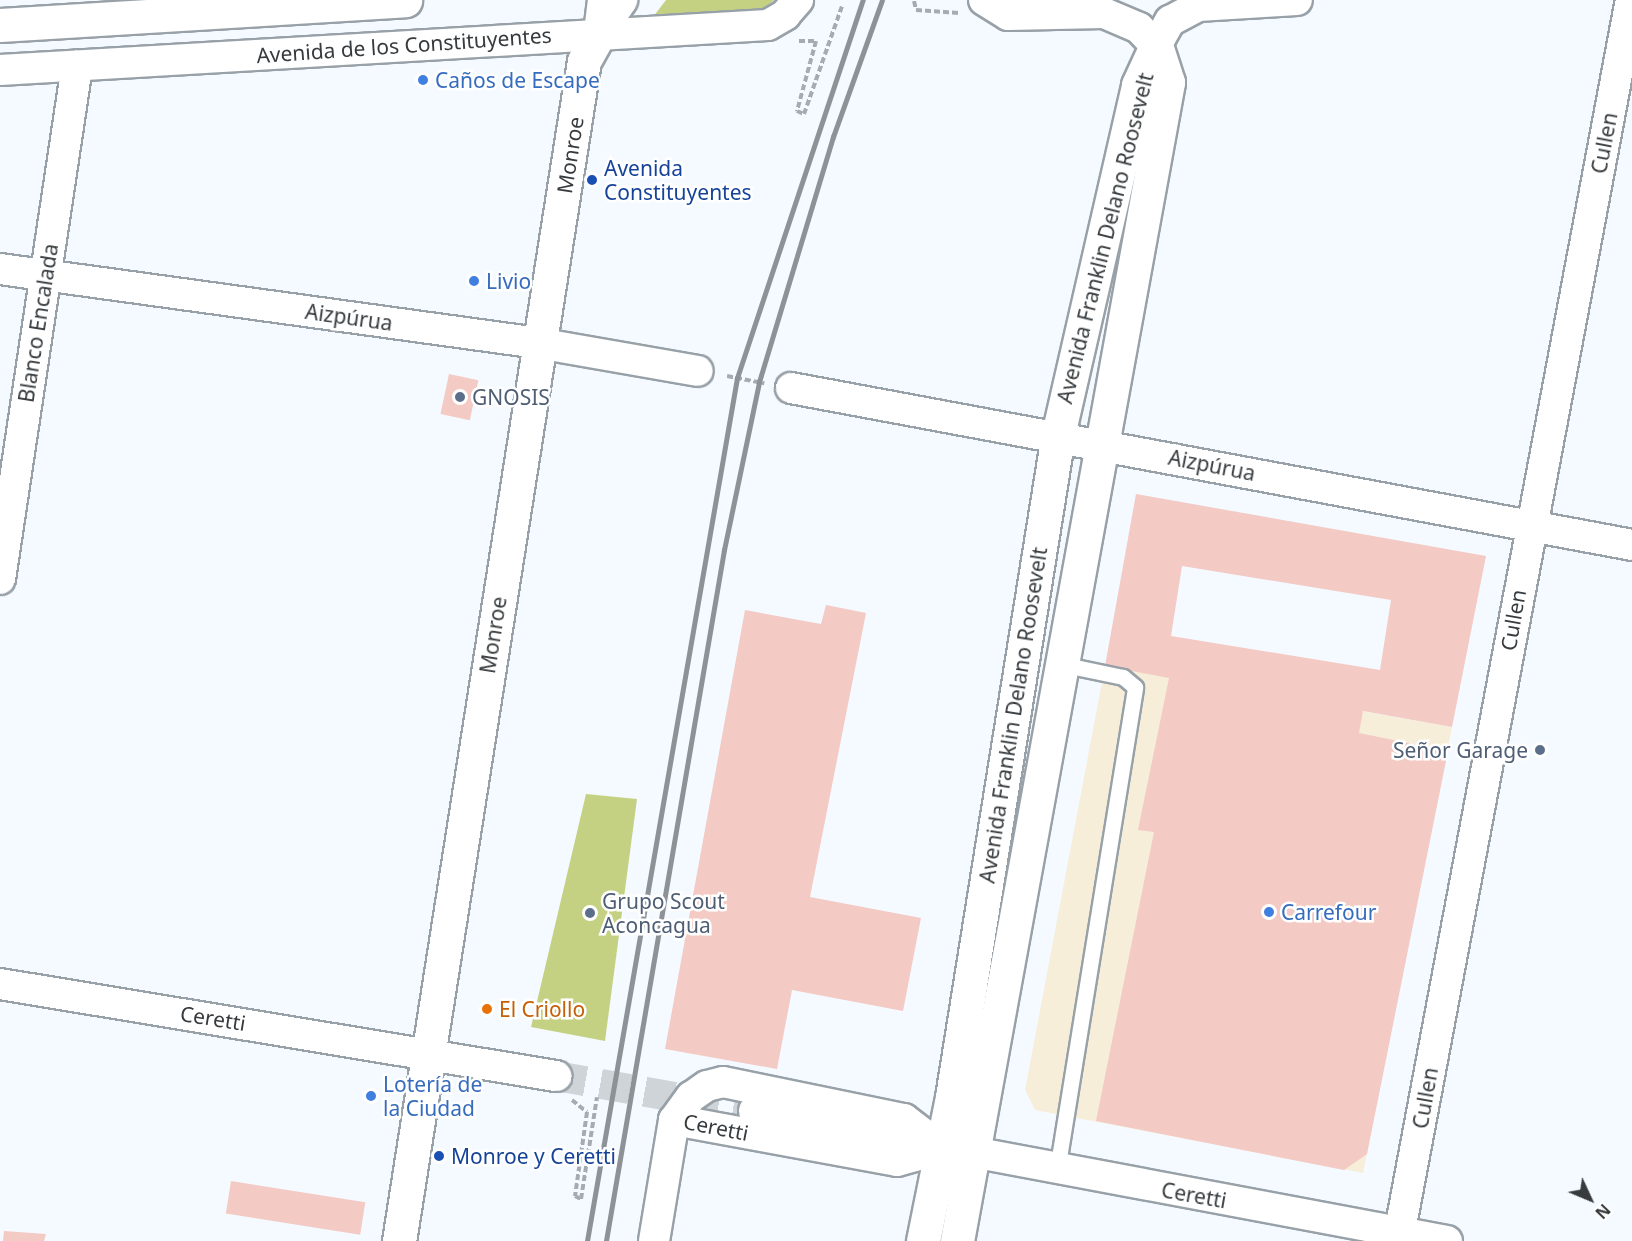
<!DOCTYPE html>
<html>
<head>
<meta charset="utf-8">
<style>
  body { margin:0 }
  #map { position:relative; width:1632px; height:1241px; overflow:hidden; background:#f4faff; font-family:"Noto Sans",sans-serif }
  div>[style] { position:absolute }
  [style*='--x'] { left:calc(var(--x)*1px); top:calc(var(--y)*1px); width:calc(var(--w)*1px); rotate:calc(var(--a)*1deg) }
  .commercial>* { inset:0; background:#f7eed9 }
  .green>* { inset:0; background:#c4d183 }
  .building>* { inset:0; background:#f3cac4; transform-origin:0 0 }
  .minor-tunnel>* { height:30px; margin-top:-15px; transform-origin:0; background:repeating-linear-gradient(90deg,#ced4d8 0 30px,transparent 0 45px) }
  .path>* { height:4px; margin-top:-2px; transform-origin:0; background:repeating-linear-gradient(90deg,#a6abaf 0 6px,transparent 0 9px) }
  .roads { filter:drop-shadow(2px 0 #98a1a8) drop-shadow(-2px 0 #98a1a8) drop-shadow(0 2px #98a1a8) drop-shadow(0 -2px #98a1a8) }
  .service>* { height:15px; margin:-7.5px; padding:0 7.5px; transform-origin:7.5px; border-radius:7.5px; background:#fff }
  .minor>* { height:30px; margin:-15px; padding:0 15px; transform-origin:15px; border-radius:15px; background:#fff }
  .tertiary>* { height:33px; margin:-16.5px; padding:0 16.5px; transform-origin:16.5px; border-radius:16.5px; background:#fff }
  .secondary>* { height:33px; margin:-16.5px; padding:0 16.5px; transform-origin:16.5px; border-radius:16.5px; background:#fff }
  .rail>* { height:4.5px; margin:-2.25px; padding:0 2.25px; transform-origin:2.25px; border-radius:2.25px; background:#8d9296 }
  .dots>* { width:16px; height:16px; translate:-50% -50%; box-sizing:border-box; border:3px solid #fff; border-radius:50% }
  span { translate:-50% -50%; white-space:nowrap; text-align:center; line-height:1.15; -webkit-text-stroke:5px #fff; paint-order:stroke }
  .street-label { font-size:21px; color:#373b3e }
  .shop-label { font-size:21px; color:#366cbe }
  .left { translate:0 -50%; text-align:left }
  .transit-label { font-size:21px; color:#164399 }
  .service-label { font-size:21px; color:#4e5e75 }
  .right { translate:-100% -50%; text-align:right }
  .food-label { font-size:21px; color:#c56008 }
  .north { position:absolute; left:1560px; top:1169px; width:60px; height:60px; -webkit-text-stroke:4px #fff; paint-order:stroke; rotate:134deg; font-size:16px; font-weight:700; line-height:24px; text-align:center; color:#373b3e }
  .north::after { content:''; display:block; margin:auto; width:21px; height:27px; background:#373b3e; clip-path:polygon(50% 0,100% 100%,50% 72%,0 100%) }
</style>
</head>
<body>
<div id="map">
  <div class="commercial">
    <i style="clip-path:polygon(1105px 666px,1452px 727px,1363px 1173px,1035px 1110px,1025px 1090px)"></i>
  </div>
  <div class="green">
    <i style="clip-path:polygon(666px 0,774px 0,764px 10px,653px 17px)"></i>
    <i style="clip-path:polygon(586px 794px,637px 799px,605px 1041px,531px 1027px)"></i>
  </div>
  <div class="building">
    <i style="left:449px;top:374px;width:30px;height:41px;rotate:12deg"></i>
    <i style="clip-path:polygon(evenodd,1136px 494px,1486px 556px,1452px 727px,1363px 711px,1359px 733px,1448px 751px,1367px 1154px,1344px 1170px,1096px 1121px,1154px 832px,1138px 830px,1169px 678px,1105px 666px,1136px 494px,1182px 566px,1391px 600px,1380px 670px,1171px 636px,1182px 566px)"></i>
    <i style="clip-path:polygon(826px 605px,866px 613px,810px 897px,921px 918px,903px 1011px,792px 990px,777px 1069px,665px 1049px,745px 610px,821px 624px)"></i>
    <i style="left:231px;top:1181px;width:136px;height:33px;rotate:9deg"></i>
    <i style="clip-path:polygon(4px 1231px,46px 1234px,44px 1241px,3px 1241px)"></i>
  </div>
  <div class="minor-tunnel">
    <i style="--x:556;--y:1076;--w:201;--a:10"></i>
  </div>
  <div class="path">
    <i style="--x:914;--y:1;--w:9;--a:77"></i>
    <i style="--x:916;--y:10;--w:43;--a:4"></i>
    <i style="--x:799;--y:41;--w:17;--a:0"></i>
    <i style="--x:816;--y:41;--w:73;--a:105.2"></i>
    <i style="--x:797;--y:111;--w:8;--a:23"></i>
    <i style="--x:804;--y:114;--w:114;--a:-70.6"></i>
    <i style="--x:727;--y:376;--w:38;--a:11"></i>
    <i style="--x:572;--y:1100;--w:19;--a:39"></i>
    <i style="--x:587;--y:1112;--w:85;--a:98.1"></i>
    <i style="--x:575;--y:1196;--w:7;--a:27"></i>
    <i style="--x:581;--y:1199;--w:103;--a:-81.1"></i>
  </div>
  <div class="roads">
    <div class="service">
      <i style="--x:1057;--y:1170;--w:489;--a:-80.8"></i>
      <i style="--x:1135;--y:687;--w:16;--a:-140"></i>
      <i style="--x:1123;--y:677;--w:63;--a:-168.2"></i>
    </div>
    <div class="minor">
      <i style="--x:984;--y:0;--w:28;--a:32"></i>
      <i style="--x:1008;--y:15;--w:96;--a:-1.2"></i>
      <i style="--x:1104;--y:13;--w:38;--a:23"></i>
      <i style="--x:1139;--y:28;--w:25;--a:47"></i>
      <i style="--x:1156;--y:46;--w:29;--a:-61"></i>
      <i style="--x:1170;--y:21;--w:32;--a:-28"></i>
      <i style="--x:1198;--y:6;--w:99;--a:-3.5"></i>
      <i style="--x:600;--y:32;--w:39;--a:-55"></i>
      <i style="--x:0;--y:70;--w:769;--a:-3.35"></i>
      <i style="--x:768;--y:25;--w:20;--a:-30"></i>
      <i style="--x:785;--y:15;--w:20;--a:-49"></i>
      <i style="--x:0;--y:269;--w:543;--a:7.83"></i>
      <i style="--x:538;--y:343;--w:162;--a:9.9"></i>
      <i style="--x:791;--y:388;--w:856;--a:10.57"></i>
      <i style="--x:0;--y:579;--w:519;--a:-81.46"></i>
      <i style="--x:0;--y:984;--w:564;--a:9.4"></i>
      <i style="--x:754;--y:1111;--w:705;--a:10.62"></i>
      <i style="--x:674;--y:1120;--w:227;--a:10.4"></i>
      <i style="--x:897;--y:1161;--w:41;--a:-15.4"></i>
      <i style="--x:654;--y:1241;--w:123;--a:-80.6"></i>
      <i style="--x:674;--y:1120;--w:29;--a:-54"></i>
      <i style="--x:691;--y:1097;--w:19;--a:-35"></i>
      <i style="--x:707;--y:1086;--w:16;--a:-14"></i>
      <i style="--x:723;--y:1082;--w:185;--a:11.6"></i>
      <i style="--x:904;--y:1119;--w:43;--a:37.4"></i>
      <i style="--x:1398;--y:1241;--w:1263;--a:-79.37"></i>
    </div>
    <div class="tertiary">
      <i style="--x:399;--y:1241;--w:1194;--a:-81.09"></i>
      <i style="--x:584;--y:61;--w:33;--a:-61"></i>
      <i style="--x:600;--y:32;--w:32;--a:-83"></i>
      <i style="--x:923;--y:1241;--w:147;--a:-78.6"></i>
      <i style="--x:952;--y:1097;--w:670;--a:-80.9"></i>
      <i style="--x:1058;--y:435;--w:359;--a:-77.1"></i>
      <i style="--x:1138;--y:85;--w:43;--a:-65.2"></i>
      <i style="--x:957;--y:1241;--w:1178;--a:-79.68"></i>
      <i style="--x:1168;--y:82;--w:38;--a:-108"></i>
    </div>
    <div class="secondary">
      <i style="--x:0;--y:25;--w:406;--a:-3.5"></i>
    </div>
  </div>
  <div class="rail">
    <i style="--x:587;--y:1241;--w:876;--a:-80.14"></i>
    <i style="--x:737;--y:378;--w:398;--a:-71.6"></i>
    <i style="--x:606;--y:1241;--w:701;--a:-80.31"></i>
    <i style="--x:724;--y:550;--w:172;--a:-78.2"></i>
    <i style="--x:759;--y:382;--w:256;--a:-73.2"></i>
    <i style="--x:833;--y:137;--w:145;--a:-70.3"></i>
  </div>
  <div class="dots">
    <i style="left:423px;top:80px;background:#3f7fe0"></i>
    <i style="left:592px;top:180px;background:#1a4fb4"></i>
    <i style="left:474px;top:281px;background:#3f7fe0"></i>
    <i style="left:460px;top:397px;background:#5c6f8a"></i>
    <i style="left:1540px;top:750px;background:#5c6f8a"></i>
    <i style="left:1269px;top:912px;background:#3f7fe0"></i>
    <i style="left:590px;top:913px;background:#5c6f8a"></i>
    <i style="left:487px;top:1009px;background:#e8710a"></i>
    <i style="left:371px;top:1096px;background:#3f7fe0"></i>
    <i style="left:439px;top:1156px;background:#1a4fb4"></i>
  </div>
  <div class="street-label">
    <span style="left:404px;top:45px;rotate:-4deg">Avenida de los Constituyentes</span>
    <span style="left:1604px;top:143px;rotate:-79deg">Cullen</span>
    <span style="left:570px;top:155px;rotate:-81deg">Monroe</span>
    <span style="left:1105px;top:238px;rotate:-76deg">Avenida Franklin Delano Roosevelt</span>
    <span style="left:349px;top:317px;rotate:8deg">Aizpúrua</span>
    <span style="left:38px;top:323px;rotate:-81deg">Blanco Encalada</span>
    <span style="left:1212px;top:465px;rotate:11deg">Aizpúrua</span>
    <span style="left:1513px;top:620px;rotate:-80deg">Cullen</span>
    <span style="left:493px;top:635px;rotate:-81deg">Monroe</span>
    <span style="left:1013px;top:715px;rotate:-81deg">Avenida Franklin Delano Roosevelt</span>
    <span style="left:213px;top:1018px;rotate:9deg">Ceretti</span>
    <span style="left:1425px;top:1098px;rotate:-80deg">Cullen</span>
    <span style="left:716px;top:1127px;rotate:11deg">Ceretti</span>
    <span style="left:1194px;top:1195px;rotate:10deg">Ceretti</span>
  </div>
  <div class="shop-label">
    <span class="left" style="left:435px;top:80px">Caños de Escape</span>
    <span class="left" style="left:486px;top:281px">Livio</span>
    <span class="left" style="left:1281px;top:912px">Carrefour</span>
    <span class="left" style="left:383px;top:1096px">Lotería de<br>la Ciudad</span>
  </div>
  <div class="transit-label">
    <span class="left" style="left:604px;top:180px">Avenida<br>Constituyentes</span>
    <span class="left" style="left:451px;top:1156px">Monroe y Ceretti</span>
  </div>
  <div class="service-label">
    <span class="left" style="left:472px;top:397px">GNOSIS</span>
    <span class="right" style="left:1528px;top:750px">Señor Garage</span>
    <span class="left" style="left:602px;top:913px">Grupo Scout<br>Aconcagua</span>
  </div>
  <div class="food-label">
    <span class="left" style="left:499px;top:1009px">El Criollo</span>
  </div>
  <div class="north">N</div>
</div>
</body>
</html>
